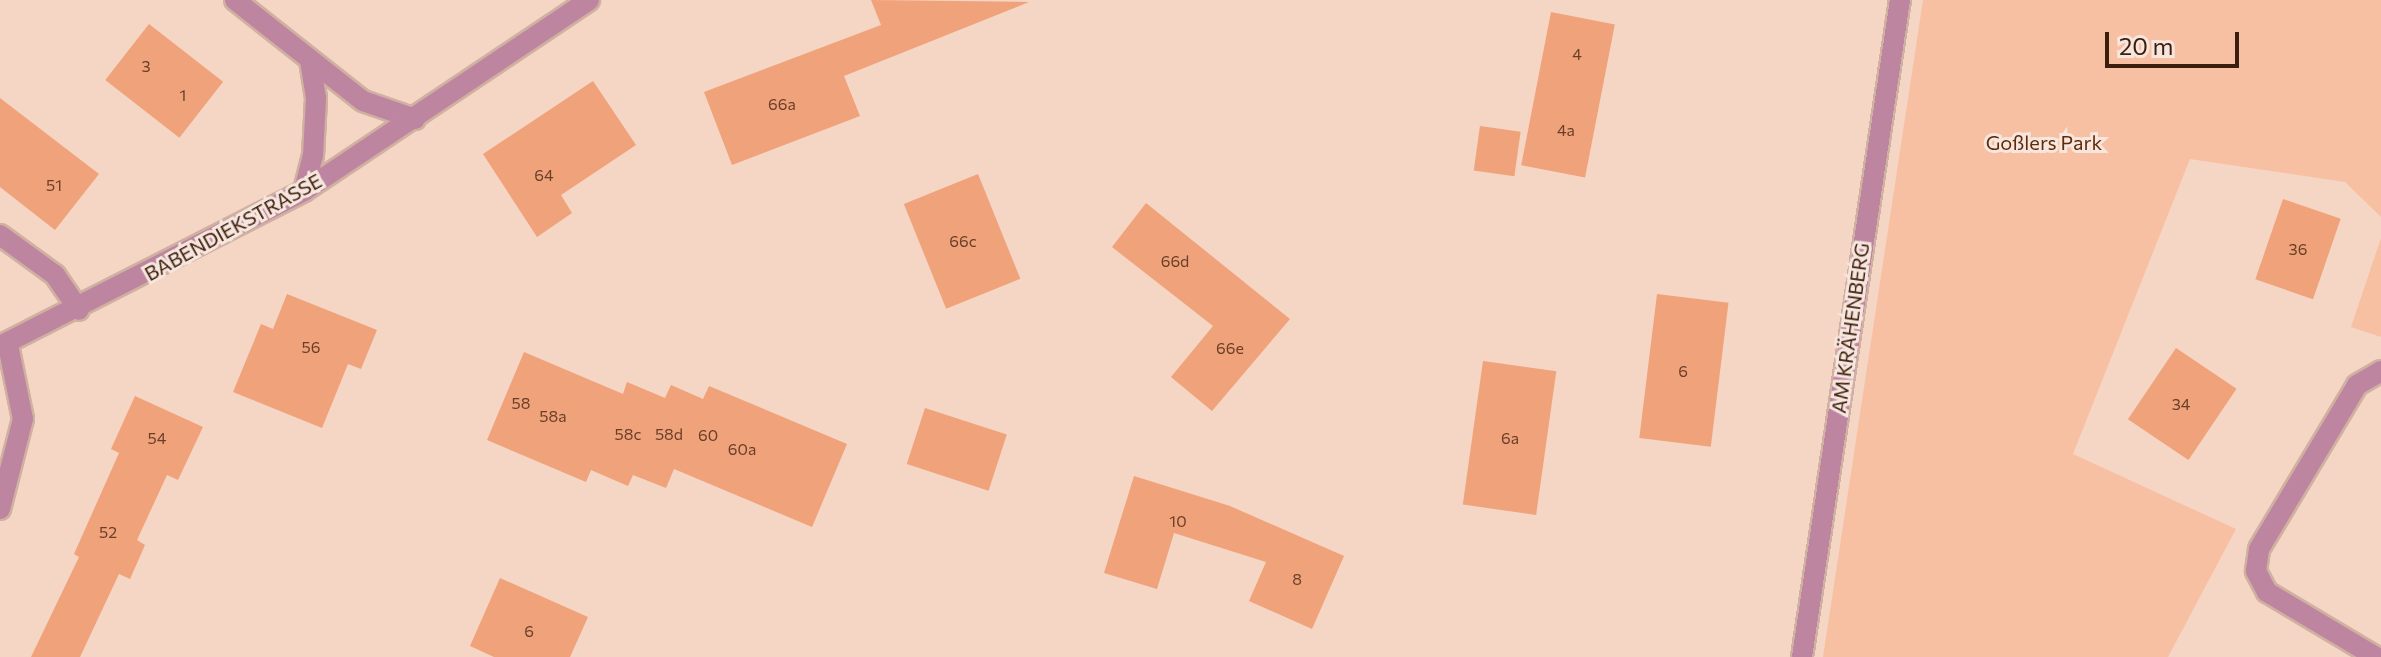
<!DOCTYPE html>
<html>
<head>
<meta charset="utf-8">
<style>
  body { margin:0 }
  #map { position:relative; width:2381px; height:657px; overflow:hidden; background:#f5d5c4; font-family:Commissioner,sans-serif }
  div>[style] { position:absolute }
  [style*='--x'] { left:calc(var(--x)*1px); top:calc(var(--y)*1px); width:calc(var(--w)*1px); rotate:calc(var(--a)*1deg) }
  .green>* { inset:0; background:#f8c0a3 }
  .building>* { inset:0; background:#f0a27a; transform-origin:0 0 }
  .roads { filter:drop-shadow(2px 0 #d0b0a0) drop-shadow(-2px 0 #d0b0a0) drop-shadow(0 2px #d0b0a0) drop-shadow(0 -2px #d0b0a0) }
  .lane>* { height:20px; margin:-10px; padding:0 10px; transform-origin:10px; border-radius:10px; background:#be85a1 }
  .street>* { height:20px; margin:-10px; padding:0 10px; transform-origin:10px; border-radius:10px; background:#be85a1 }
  span { translate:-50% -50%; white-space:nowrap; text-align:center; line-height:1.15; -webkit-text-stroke:6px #f6e6dd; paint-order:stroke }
  .number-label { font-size:16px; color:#693f29 }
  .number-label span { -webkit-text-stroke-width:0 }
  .park-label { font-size:20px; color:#602b0b }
  .street-label { font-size:20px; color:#3c1e0e }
  .scale { position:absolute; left:2105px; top:32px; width:134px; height:36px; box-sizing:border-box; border:4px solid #3c1e0e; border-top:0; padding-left:10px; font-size:24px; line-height:28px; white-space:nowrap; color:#3c1e0e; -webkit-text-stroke:6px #f6e6dd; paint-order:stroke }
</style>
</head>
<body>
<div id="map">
  <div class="green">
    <i style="clip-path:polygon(1923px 0,2381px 0,2381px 217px,2345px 182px,2190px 159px,2073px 454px,2236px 529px,2168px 657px,1823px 657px)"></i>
    <i style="clip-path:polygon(2381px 238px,2381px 337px,2351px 327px)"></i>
  </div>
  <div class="building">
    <i style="clip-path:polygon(871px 0,1029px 2px,844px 76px,860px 116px,732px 165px,704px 92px,881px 25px)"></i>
    <i style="left:1551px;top:12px;width:65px;height:156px;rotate:11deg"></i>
    <i style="left:149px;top:24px;width:94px;height:71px;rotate:38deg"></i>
    <i style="clip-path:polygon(593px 81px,636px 145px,561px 195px,572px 213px,537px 237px,483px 154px)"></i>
    <i style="clip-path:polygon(0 98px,99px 174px,55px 230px,0 187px)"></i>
    <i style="left:1480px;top:126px;width:41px;height:45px;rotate:8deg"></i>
    <i style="left:978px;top:174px;width:113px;height:80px;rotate:68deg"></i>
    <i style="left:2283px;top:199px;width:61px;height:85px;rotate:19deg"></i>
    <i style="clip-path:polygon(1146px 203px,1290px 319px,1212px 411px,1171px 377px,1213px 326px,1112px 247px)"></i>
    <i style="clip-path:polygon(287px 294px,377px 330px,361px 369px,348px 364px,322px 428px,233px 392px,261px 324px,273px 329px)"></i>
    <i style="left:1657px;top:294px;width:72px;height:145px;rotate:7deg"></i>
    <i style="left:2176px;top:348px;width:73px;height:86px;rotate:34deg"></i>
    <i style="clip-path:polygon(524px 352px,623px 394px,627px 382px,665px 398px,671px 385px,703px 399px,709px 386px,847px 444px,812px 527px,674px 469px,666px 488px,633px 475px,628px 486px,591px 470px,586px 482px,487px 440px)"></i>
    <i style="left:1483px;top:361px;width:74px;height:145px;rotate:8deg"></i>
    <i style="clip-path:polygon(135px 396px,203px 427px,178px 480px,167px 475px,137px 540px,145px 545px,130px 579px,119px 574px,80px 657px,31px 657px,79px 557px,74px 554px,119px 453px,111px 449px)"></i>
    <i style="left:925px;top:408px;width:86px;height:59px;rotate:18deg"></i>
    <i style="clip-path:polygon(1134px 476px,1230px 506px,1344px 556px,1312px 629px,1249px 601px,1266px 562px,1174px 533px,1157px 589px,1104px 573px)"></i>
    <i style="clip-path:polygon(500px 578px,588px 617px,570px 657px,494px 657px,470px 646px)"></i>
  </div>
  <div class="roads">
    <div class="lane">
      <i style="--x:0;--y:235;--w:68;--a:36"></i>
      <i style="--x:55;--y:275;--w:42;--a:55.6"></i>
    </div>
    <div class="street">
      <i style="--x:235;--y:0;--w:163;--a:38.3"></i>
      <i style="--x:363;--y:101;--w:55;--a:19.1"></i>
      <i style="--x:304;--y:191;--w:36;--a:-76"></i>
      <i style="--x:313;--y:156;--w:58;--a:-87"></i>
      <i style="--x:316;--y:98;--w:37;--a:-99"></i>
      <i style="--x:0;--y:346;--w:341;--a:-27"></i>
      <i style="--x:304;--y:191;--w:343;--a:-33.8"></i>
      <i style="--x:0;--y:509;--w:93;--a:-75.7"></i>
      <i style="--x:23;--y:419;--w:76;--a:-101.5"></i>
      <i style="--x:1802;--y:657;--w:664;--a:-81.52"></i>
      <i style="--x:2376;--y:657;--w:127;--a:-149.2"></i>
      <i style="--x:2267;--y:592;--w:24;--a:-118"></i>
      <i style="--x:2256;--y:571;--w:22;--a:-82"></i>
      <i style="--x:2259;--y:549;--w:191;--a:-59.1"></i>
      <i style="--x:2357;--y:385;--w:28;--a:-30"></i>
    </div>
  </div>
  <div class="number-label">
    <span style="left:1577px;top:54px">4</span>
    <span style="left:146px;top:66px">3</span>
    <span style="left:183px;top:95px">1</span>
    <span style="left:782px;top:104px">66a</span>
    <span style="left:1566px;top:130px">4a</span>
    <span style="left:544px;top:175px">64</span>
    <span style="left:54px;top:185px">51</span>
    <span style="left:963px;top:241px">66c</span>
    <span style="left:2298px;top:249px">36</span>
    <span style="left:1175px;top:261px">66d</span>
    <span style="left:311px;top:347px">56</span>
    <span style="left:1230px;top:348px">66e</span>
    <span style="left:1683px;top:371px">6</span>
    <span style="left:521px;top:403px">58</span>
    <span style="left:2181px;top:404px">34</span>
    <span style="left:553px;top:416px">58a</span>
    <span style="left:628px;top:434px">58c</span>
    <span style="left:669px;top:434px">58d</span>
    <span style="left:708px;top:435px">60</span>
    <span style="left:157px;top:438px">54</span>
    <span style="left:1510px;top:438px">6a</span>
    <span style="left:742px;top:449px">60a</span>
    <span style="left:1178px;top:521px">10</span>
    <span style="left:108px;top:532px">52</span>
    <span style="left:1297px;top:579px">8</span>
    <span style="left:529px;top:631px">6</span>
  </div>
  <div class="park-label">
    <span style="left:2044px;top:142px">Goßlers Park</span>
  </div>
  <div class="street-label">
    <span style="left:233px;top:227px;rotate:-29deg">BABENDIEKSTRASSE</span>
    <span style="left:1850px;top:328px;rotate:-82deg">AM KRÄHENBERG</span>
  </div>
  <div class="scale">20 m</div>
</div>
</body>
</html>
